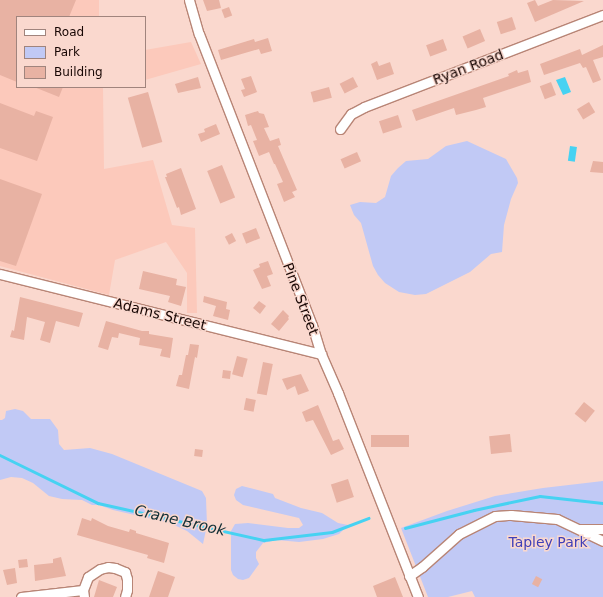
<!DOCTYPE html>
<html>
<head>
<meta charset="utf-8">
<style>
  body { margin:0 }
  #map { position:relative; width:603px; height:597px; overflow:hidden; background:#fad8ce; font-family:"DejaVu Sans",sans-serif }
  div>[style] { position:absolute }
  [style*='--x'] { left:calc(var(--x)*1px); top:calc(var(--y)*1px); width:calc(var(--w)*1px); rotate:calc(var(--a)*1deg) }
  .built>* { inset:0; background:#fcc9bb }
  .green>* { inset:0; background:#c1c9f5 }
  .water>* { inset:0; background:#46d2f2; transform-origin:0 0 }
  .stream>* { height:2.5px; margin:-1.25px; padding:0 1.25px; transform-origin:1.25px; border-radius:1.25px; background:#46d2f2 }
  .building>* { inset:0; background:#e8b2a3; transform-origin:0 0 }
  .roads { filter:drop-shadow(1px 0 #b88576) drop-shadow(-1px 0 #b88576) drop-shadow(0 1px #b88576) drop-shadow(0 -1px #b88576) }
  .minor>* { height:9px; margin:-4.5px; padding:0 4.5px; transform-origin:4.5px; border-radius:4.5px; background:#fff }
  span { translate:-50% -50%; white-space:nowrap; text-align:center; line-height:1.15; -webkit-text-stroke:3px #fad8ce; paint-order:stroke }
  .street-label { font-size:14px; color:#180704 }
  .park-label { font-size:14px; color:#403fb8 }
  .water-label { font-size:15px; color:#122f36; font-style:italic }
  .legend { position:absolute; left:16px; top:16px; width:130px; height:72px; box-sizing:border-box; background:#fad8ce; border:1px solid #a0847d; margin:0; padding:5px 7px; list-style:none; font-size:12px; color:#180704 }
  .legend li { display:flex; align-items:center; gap:8px; height:20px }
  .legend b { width:20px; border:1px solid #a0847d }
</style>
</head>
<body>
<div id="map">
  <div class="built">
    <i style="clip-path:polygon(0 0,99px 0,99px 17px,17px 17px,17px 87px,103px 87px,104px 169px,153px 160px,172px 225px,195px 228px,197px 313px,187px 313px,187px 273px,166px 242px,115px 260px,109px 295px,0 266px)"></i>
    <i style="clip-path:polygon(191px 42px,201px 64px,145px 80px,145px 50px)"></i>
  </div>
  <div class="green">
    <i style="clip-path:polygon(467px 141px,506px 159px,517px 178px,518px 183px,511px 199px,504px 225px,502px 252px,491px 254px,470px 272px,426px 294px,415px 295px,399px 292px,385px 283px,378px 275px,373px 266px,361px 223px,354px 215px,350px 205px,360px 202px,376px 203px,385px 197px,391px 176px,398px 168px,406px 161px,428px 159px,446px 146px)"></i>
    <i style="clip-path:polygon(15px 409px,23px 411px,31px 419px,50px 419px,58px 430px,59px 444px,64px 450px,90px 448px,112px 454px,202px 491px,206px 498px,207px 525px,203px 544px,187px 531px,170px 523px,113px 510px,99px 505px,92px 505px,82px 500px,62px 499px,49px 496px,33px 483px,22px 478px,11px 477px,0 480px,0 420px,2px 420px,5px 418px,6px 411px)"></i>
    <i style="clip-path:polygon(603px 481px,603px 597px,475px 597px,472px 591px,448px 597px,428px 597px,401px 528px,447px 511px,495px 496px,543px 488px)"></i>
    <i style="clip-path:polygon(242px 486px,273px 494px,275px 498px,301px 508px,322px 513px,338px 523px,348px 525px,339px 534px,323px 539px,299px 542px,277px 540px,263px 543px,256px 552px,256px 558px,259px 564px,249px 578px,243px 580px,238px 579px,233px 575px,231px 570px,231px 531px,235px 524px,248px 523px,288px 528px,299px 528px,303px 525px,299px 518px,243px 505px,236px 500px,234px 495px,236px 489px)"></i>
  </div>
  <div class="water">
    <i style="clip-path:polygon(565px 77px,571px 92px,563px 95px,556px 80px)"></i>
    <i style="left:570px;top:146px;width:7px;height:15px;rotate:8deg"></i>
  </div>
  <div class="stream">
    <i style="--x:0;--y:455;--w:109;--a:26.1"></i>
    <i style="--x:98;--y:503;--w:170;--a:12.6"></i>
    <i style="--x:264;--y:540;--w:68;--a:-6.7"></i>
    <i style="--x:332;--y:532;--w:39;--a:-21"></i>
    <i style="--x:405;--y:528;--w:71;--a:-14.6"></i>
    <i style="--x:474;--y:510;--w:67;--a:-12"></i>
    <i style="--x:540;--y:496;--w:63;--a:6.3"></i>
  </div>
  <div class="building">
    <i style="clip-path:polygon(0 0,76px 0,69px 17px,17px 17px,17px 82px,0 75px)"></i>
    <i style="clip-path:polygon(203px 0,219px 0,221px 8px,207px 11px)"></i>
    <i style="clip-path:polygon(535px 0,538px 6px,553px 0,584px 1px,535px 22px,527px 3px)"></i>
    <i style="left:229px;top:7px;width:9px;height:8px;rotate:69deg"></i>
    <i style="left:512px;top:17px;width:13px;height:16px;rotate:72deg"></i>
    <i style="left:480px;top:29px;width:13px;height:19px;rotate:67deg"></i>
    <i style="clip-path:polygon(268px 38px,272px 51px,261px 54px,259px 49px,221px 60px,218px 50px,254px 39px,255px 42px)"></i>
    <i style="left:443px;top:39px;width:12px;height:18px;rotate:70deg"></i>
    <i style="clip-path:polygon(603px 45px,603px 57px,593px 60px,601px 80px,593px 83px,586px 67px,583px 68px,580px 63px,544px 75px,540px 64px,580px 49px,582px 55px)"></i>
    <i style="clip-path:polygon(377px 61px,379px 66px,390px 62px,394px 74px,377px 80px,371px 64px)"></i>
    <i style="clip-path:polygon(517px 70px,518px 73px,528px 70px,531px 82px,483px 98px,486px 107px,476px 110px,456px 115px,454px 108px,416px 121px,412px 110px,509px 76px,508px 74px)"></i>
    <i style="clip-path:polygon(251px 76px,257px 92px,244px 97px,241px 90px,245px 89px,241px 79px)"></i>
    <i style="clip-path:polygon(198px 77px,201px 88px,178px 93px,175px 84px)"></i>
    <i style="left:353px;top:77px;width:11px;height:15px;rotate:63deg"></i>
    <i style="left:551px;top:82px;width:14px;height:12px;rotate:69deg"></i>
    <i style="clip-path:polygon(34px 87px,63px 87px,59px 97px)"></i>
    <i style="left:329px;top:87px;width:11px;height:19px;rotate:75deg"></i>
    <i style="left:148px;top:92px;width:52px;height:21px;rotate:74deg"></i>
    <i style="left:589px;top:102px;width:12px;height:14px;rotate:59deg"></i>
    <i style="clip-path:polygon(0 103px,34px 116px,36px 111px,53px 117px,37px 161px,0 148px)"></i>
    <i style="clip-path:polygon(258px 111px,259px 113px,264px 114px,269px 127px,264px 128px,270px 141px,279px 138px,281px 145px,278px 146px,297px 190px,292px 192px,295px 197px,284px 202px,277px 184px,283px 182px,275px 164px,274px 164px,269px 152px,259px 156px,253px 141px,257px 140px,251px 125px,248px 126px,245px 115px)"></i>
    <i style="left:398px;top:115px;width:13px;height:20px;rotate:72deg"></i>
    <i style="clip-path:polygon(216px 124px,220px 134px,201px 142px,198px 134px,205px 132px,204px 129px)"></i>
    <i style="left:357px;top:152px;width:10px;height:18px;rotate:66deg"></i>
    <i style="clip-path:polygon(593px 161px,603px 162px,603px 173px,590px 172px)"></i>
    <i style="left:222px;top:165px;width:35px;height:16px;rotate:68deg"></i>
    <i style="clip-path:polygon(181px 168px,196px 209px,181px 215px,179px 207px,177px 208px,165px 177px,167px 177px,166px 174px)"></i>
    <i style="clip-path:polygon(0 179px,42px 194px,16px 266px,0 261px)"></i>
    <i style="left:256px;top:228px;width:11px;height:15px;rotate:68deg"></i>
    <i style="left:232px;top:233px;width:9px;height:8px;rotate:63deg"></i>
    <i style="clip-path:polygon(268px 261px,273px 274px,267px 276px,271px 286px,262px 289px,253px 270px,260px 267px,259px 264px)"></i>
    <i style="clip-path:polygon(143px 271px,177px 279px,176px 285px,186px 287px,181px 306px,168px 302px,170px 296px,139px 289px)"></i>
    <i style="clip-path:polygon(204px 296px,227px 302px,226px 309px,230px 310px,228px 320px,213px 316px,216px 306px,203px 302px)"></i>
    <i style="clip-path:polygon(20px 297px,83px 313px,79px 327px,56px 321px,50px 343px,40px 340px,45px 322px,27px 317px,24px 340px,10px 337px,12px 330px,14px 331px)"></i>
    <i style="clip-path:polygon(259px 301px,266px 306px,260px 314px,253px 308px)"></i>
    <i style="clip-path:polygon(283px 310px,289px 316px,288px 318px,289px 319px,279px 331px,271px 324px)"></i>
    <i style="clip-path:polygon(106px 321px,142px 331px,149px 331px,149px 334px,173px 338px,170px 358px,160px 356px,162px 349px,139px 345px,140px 338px,119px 333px,118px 338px,112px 337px,108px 350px,98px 347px)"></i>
    <i style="clip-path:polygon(190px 344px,199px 345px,197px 358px,195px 357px,189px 389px,176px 386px,179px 375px,182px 375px,186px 355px,188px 355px)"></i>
    <i style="left:237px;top:356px;width:11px;height:19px;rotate:15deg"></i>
    <i style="left:263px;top:362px;width:10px;height:32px;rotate:11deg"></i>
    <i style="left:223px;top:370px;width:8px;height:8px;rotate:7deg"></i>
    <i style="clip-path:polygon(301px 374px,309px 391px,298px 395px,295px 386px,287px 390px,282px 379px)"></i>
    <i style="left:246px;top:398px;width:10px;height:12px;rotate:11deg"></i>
    <i style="left:584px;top:402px;width:14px;height:15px;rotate:39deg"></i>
    <i style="clip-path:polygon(318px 405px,333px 441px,339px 439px,344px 449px,331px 455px,313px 420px,306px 422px,302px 412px)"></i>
    <i style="left:510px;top:434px;width:18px;height:21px;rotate:84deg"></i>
    <i style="left:409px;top:435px;width:12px;height:38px;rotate:90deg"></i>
    <i style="left:195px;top:449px;width:8px;height:7px;rotate:7deg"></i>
    <i style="left:348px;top:479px;width:19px;height:18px;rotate:72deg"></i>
    <i style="clip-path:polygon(82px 518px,91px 521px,92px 518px,108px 526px,129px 532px,130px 529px,136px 531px,136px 533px,169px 543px,164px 563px,147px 558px,148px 555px,77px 535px)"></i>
    <i style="clip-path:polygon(61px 557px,66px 576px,35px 581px,34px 565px,53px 563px,53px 559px)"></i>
    <i style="left:27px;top:559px;width:8px;height:9px;rotate:83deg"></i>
    <i style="clip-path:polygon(15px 568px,17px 583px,7px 585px,3px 570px)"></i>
    <i style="clip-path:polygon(158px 571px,175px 577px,168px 597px,149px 597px)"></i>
    <i style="left:536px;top:576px;width:7px;height:9px;rotate:27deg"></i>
    <i style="clip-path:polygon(395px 577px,403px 597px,377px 597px,373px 586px)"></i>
    <i style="clip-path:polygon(99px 580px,117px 587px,113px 597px,94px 597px)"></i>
  </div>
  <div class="roads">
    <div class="minor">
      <i style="--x:189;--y:0;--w:35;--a:74"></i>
      <i style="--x:199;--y:34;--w:312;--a:68.8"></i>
      <i style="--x:312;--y:325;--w:30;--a:73"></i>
      <i style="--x:321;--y:354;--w:43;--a:66.4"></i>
      <i style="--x:338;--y:393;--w:219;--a:68.6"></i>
      <i style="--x:340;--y:129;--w:19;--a:-54"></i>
      <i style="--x:351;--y:114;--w:15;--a:-28"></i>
      <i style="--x:364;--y:107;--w:256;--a:-21.1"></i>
      <i style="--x:0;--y:274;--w:331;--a:14"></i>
      <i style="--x:580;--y:529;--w:23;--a:0"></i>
      <i style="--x:409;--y:576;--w:16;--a:-35"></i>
      <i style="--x:422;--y:567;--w:50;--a:-41.7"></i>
      <i style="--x:459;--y:534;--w:40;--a:-26.6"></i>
      <i style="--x:495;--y:516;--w:16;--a:-4"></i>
      <i style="--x:511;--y:515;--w:46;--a:5"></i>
      <i style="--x:557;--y:519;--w:51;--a:25.6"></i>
      <i style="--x:21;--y:597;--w:62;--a:-6.4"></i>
      <i style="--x:84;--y:597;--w:7;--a:-98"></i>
      <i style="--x:83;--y:590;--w:14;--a:-69"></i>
      <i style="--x:88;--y:577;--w:14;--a:-34"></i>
      <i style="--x:100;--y:569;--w:8;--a:-14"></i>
      <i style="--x:108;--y:567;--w:7;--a:8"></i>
      <i style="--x:115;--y:568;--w:11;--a:22"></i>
      <i style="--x:125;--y:572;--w:7;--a:74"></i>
      <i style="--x:127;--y:579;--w:11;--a:90"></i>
      <i style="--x:127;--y:590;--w:7;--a:106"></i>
    </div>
  </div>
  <div class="street-label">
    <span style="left:468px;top:67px;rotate:-21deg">Ryan Road</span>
    <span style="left:301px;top:299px;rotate:69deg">Pine Street</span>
    <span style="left:160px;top:314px;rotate:14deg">Adams Street</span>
  </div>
  <div class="park-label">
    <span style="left:548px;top:542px">Tapley Park</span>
  </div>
  <div class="water-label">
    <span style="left:180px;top:521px;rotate:13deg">Crane Brook</span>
  </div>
  <ul class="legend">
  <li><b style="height:5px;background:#fff"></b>Road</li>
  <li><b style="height:11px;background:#c1c9f5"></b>Park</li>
  <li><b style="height:11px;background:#e8b2a3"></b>Building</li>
  </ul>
</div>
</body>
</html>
